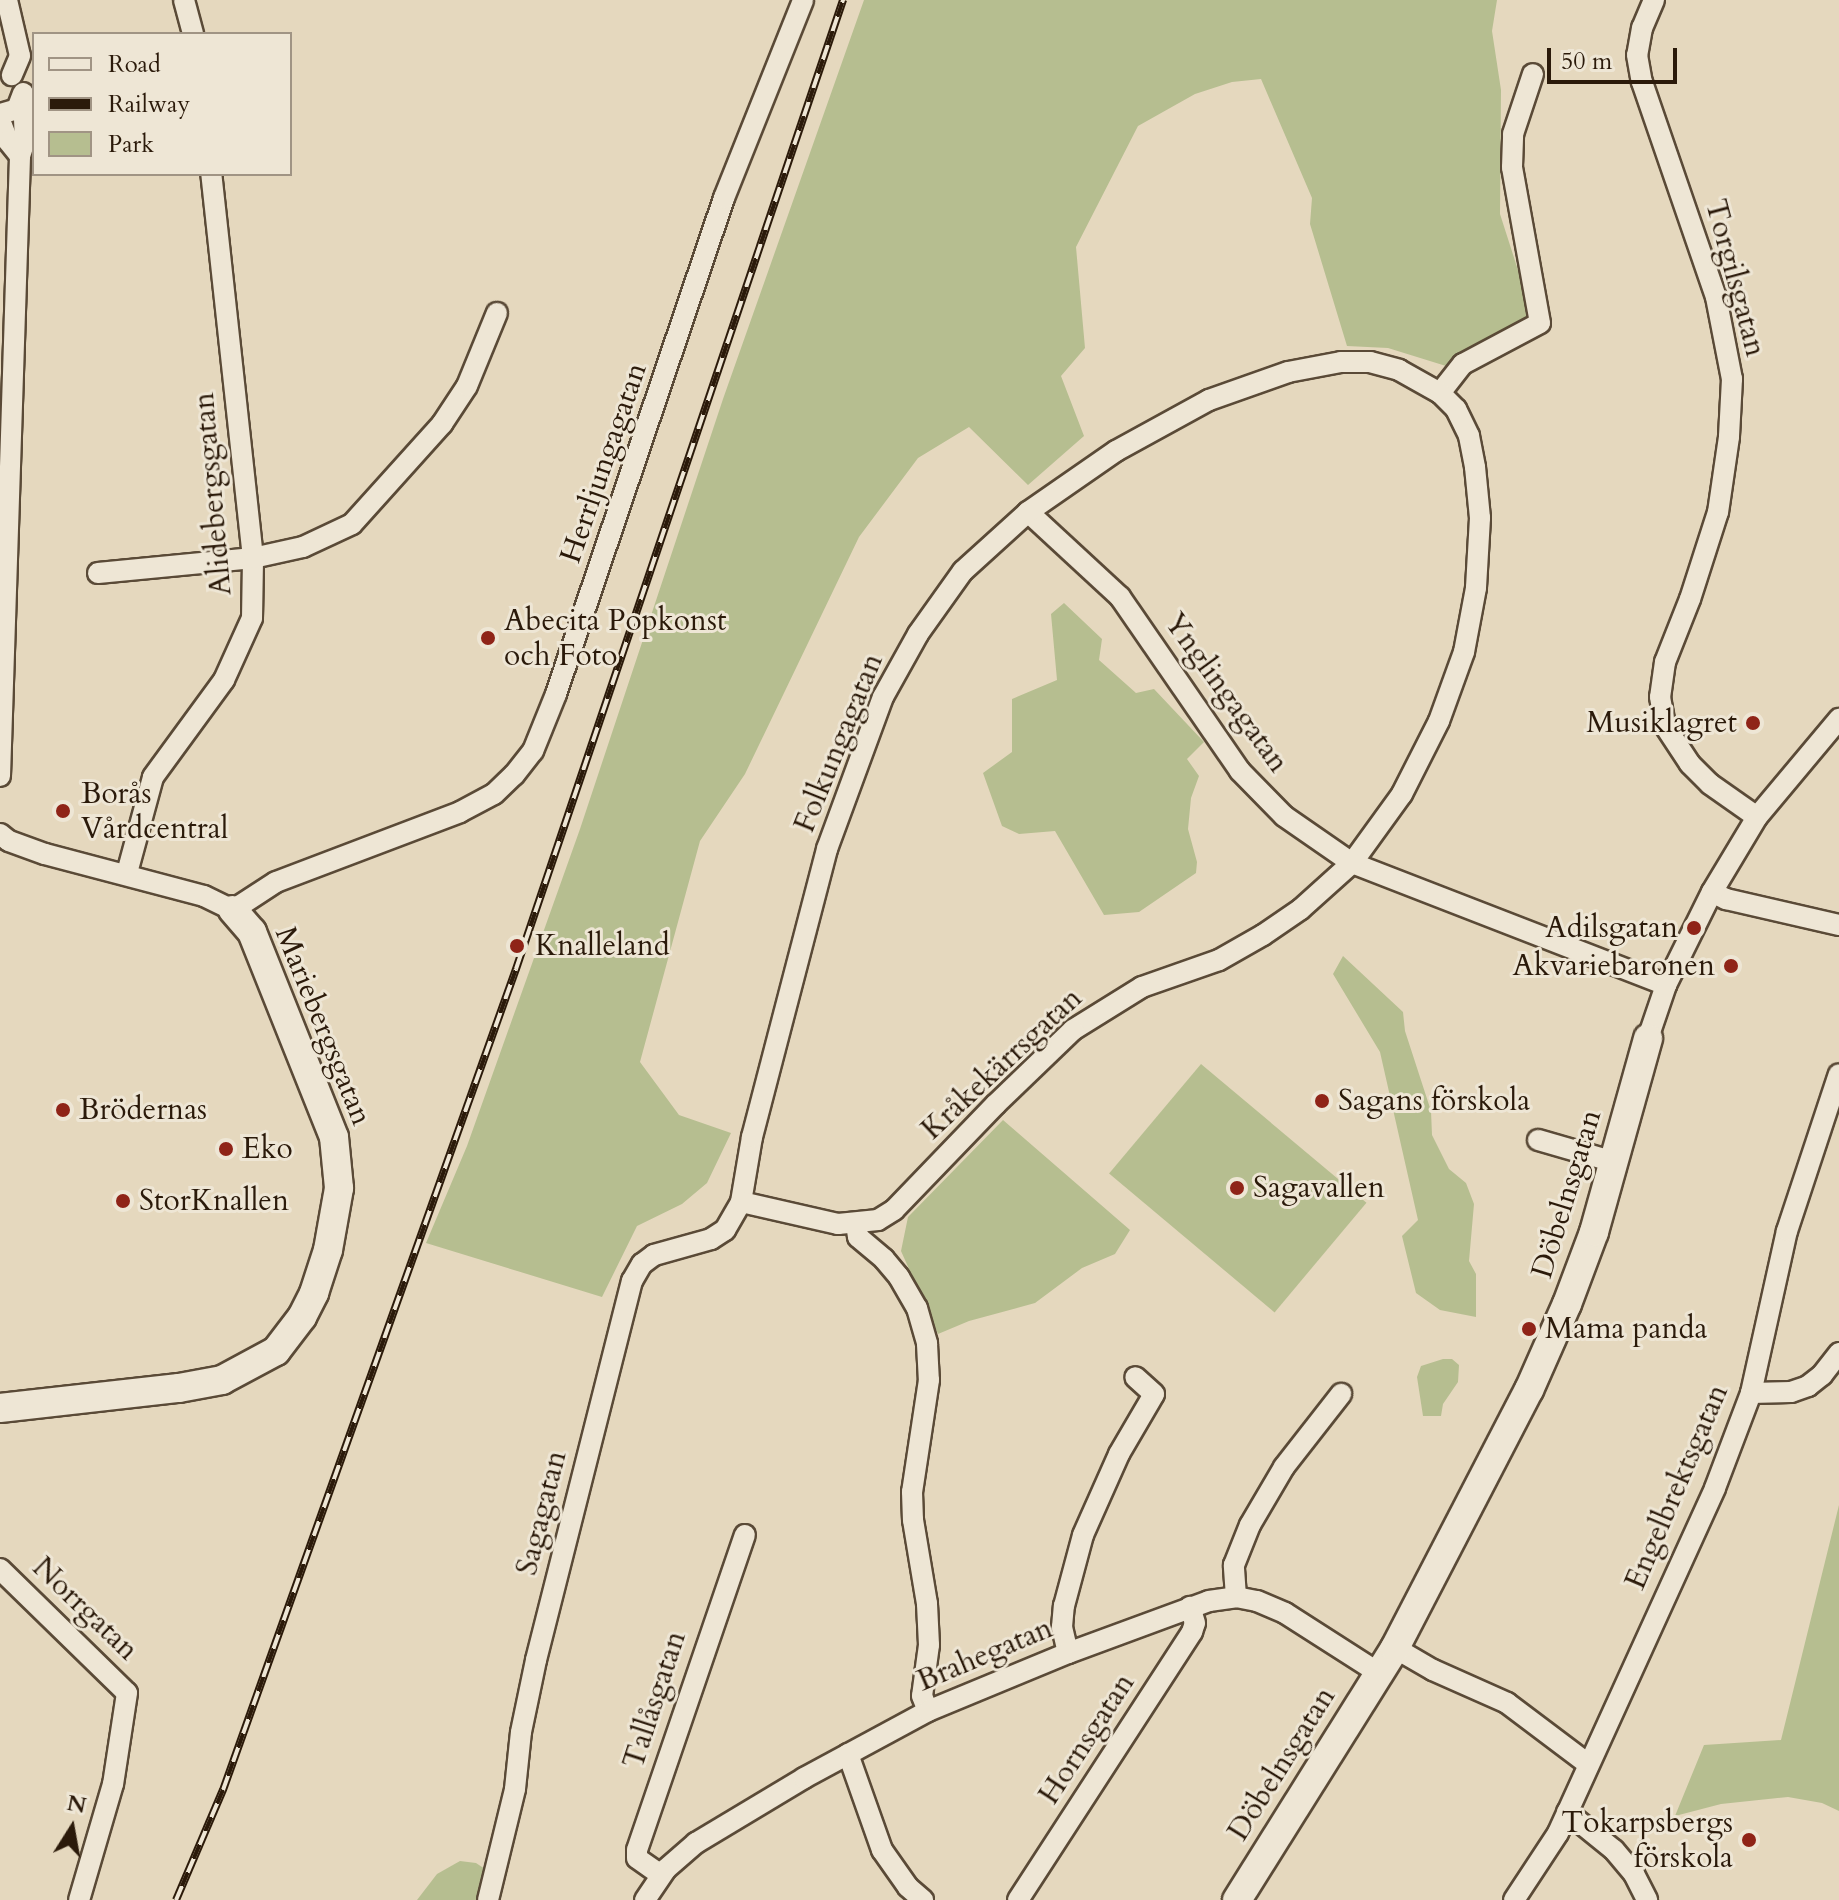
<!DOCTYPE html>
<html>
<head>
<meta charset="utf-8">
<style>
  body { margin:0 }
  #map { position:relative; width:1839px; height:1900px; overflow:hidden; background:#e5d8be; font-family:Cardo,serif }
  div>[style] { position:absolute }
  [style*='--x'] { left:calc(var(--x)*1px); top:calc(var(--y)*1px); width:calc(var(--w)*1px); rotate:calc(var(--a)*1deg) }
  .green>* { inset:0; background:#b6be90; transform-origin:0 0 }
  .roads { filter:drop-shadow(2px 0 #5a4a37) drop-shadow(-2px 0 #5a4a37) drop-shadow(0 2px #5a4a37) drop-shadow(0 -2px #5a4a37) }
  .street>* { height:20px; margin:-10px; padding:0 10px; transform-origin:10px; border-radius:10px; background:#eee6d5 }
  .secondary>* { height:28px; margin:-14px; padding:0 14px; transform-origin:14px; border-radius:14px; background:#eee6d5 }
  .rail>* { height:8px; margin-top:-4px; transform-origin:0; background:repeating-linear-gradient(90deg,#eee6d5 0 15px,#2b1a0a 0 30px); box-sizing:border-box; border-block:2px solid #2b1a0a }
  .dots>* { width:22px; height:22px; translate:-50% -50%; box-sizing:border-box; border:4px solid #eee6d5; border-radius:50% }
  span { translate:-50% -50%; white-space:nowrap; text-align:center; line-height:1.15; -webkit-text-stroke:6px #eee6d5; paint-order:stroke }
  .street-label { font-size:30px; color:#2b1a0a }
  .poi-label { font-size:30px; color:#2b1a0a }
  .left { translate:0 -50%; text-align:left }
  .right { translate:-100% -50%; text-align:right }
  .legend { position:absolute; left:32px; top:32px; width:260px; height:144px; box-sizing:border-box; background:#eee6d5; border:2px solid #a09484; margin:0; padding:10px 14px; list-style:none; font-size:24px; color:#2b1a0a }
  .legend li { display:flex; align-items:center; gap:16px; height:40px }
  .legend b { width:40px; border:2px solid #a09484 }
  .north { position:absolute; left:32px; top:1788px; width:80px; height:80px; -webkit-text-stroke:6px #eee6d5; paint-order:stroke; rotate:11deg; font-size:22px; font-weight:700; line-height:32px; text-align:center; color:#2b1a0a }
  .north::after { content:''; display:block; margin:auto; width:28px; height:36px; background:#2b1a0a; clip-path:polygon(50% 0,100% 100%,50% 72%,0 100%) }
  .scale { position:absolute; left:1547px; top:48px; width:130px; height:36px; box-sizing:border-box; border:4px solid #2b1a0a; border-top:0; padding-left:10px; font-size:24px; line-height:28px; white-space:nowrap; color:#2b1a0a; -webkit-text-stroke:6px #eee6d5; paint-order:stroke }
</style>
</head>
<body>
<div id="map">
  <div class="green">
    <i style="clip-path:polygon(864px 0,1497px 0,1492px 31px,1501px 90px,1500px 214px,1533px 317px,1508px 327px,1446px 366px,1388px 348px,1347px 346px,1310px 224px,1312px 198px,1261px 79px,1232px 82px,1195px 94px,1138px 126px,1076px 247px,1085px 348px,1061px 376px,1084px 436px,1028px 485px,969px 427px,918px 458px,859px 537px,745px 774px,700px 841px,640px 1062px,679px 1115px,731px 1133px,707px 1183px,682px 1204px,637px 1226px,602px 1297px,426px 1243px,467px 1146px,580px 829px,723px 399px)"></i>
    <i style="clip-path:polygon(1064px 603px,1102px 639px,1099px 660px,1136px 693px,1154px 689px,1204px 742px,1187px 759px,1199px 776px,1191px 798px,1188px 829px,1197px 862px,1196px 873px,1139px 912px,1104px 915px,1055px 831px,1019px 834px,1002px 826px,983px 773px,1012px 752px,1012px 699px,1057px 680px,1051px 614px)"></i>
    <i style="clip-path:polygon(1343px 956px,1403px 1012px,1405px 1031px,1431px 1111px,1432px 1135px,1449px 1169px,1466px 1183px,1474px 1204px,1469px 1261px,1476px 1274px,1476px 1317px,1440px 1310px,1416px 1293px,1402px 1236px,1418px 1220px,1380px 1052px,1333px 974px)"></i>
    <i style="left:1201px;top:1064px;width:216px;height:143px;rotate:40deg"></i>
    <i style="clip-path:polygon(1003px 1120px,1130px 1230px,1115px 1254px,1082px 1268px,1035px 1303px,969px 1321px,938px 1334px,901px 1251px,908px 1217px)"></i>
    <i style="clip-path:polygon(1443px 1359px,1452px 1359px,1459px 1365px,1458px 1382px,1443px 1404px,1441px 1416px,1423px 1416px,1417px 1377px,1421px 1366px)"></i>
    <i style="clip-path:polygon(1839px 1505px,1839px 1811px,1822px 1803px,1788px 1797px,1721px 1804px,1675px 1816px,1704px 1745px,1781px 1740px)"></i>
    <i style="clip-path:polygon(460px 1861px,476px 1863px,488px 1871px,481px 1900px,417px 1900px,437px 1874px)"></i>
  </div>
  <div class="roads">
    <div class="street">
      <i style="--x:7;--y:0;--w:57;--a:76.9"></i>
      <i style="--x:20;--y:56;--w:21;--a:113"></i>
      <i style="--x:184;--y:0;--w:35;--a:75"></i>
      <i style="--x:1654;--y:0;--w:30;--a:113"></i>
      <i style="--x:1642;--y:28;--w:27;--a:100"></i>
      <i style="--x:1637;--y:55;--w:27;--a:80"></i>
      <i style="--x:1642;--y:82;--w:227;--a:71"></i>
      <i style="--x:1716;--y:297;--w:84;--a:79"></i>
      <i style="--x:1732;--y:379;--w:58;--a:93"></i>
      <i style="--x:1729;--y:437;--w:76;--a:98.3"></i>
      <i style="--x:1718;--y:512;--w:91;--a:107.8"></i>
      <i style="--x:1690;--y:599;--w:68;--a:111.6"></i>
      <i style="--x:1665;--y:662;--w:35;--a:98"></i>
      <i style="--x:1660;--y:697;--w:29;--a:80"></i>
      <i style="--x:1665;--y:726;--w:45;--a:56.7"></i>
      <i style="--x:1690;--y:764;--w:28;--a:45"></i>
      <i style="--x:1710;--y:784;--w:57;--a:35.1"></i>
      <i style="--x:0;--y:114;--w:18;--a:-16"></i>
      <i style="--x:17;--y:109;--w:17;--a:-69"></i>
      <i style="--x:0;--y:120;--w:22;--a:69"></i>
      <i style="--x:8;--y:141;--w:19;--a:51"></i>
      <i style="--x:1440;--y:393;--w:37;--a:-52"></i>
      <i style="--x:1463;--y:364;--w:87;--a:-28"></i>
      <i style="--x:1540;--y:323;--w:158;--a:-100.2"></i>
      <i style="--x:1512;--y:167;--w:33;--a:-88"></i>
      <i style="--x:1513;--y:134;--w:63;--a:-71.6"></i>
      <i style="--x:1028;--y:512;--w:125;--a:42.7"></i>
      <i style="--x:1120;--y:597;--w:211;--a:55.4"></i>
      <i style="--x:1240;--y:771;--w:63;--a:45.6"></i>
      <i style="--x:1284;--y:816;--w:83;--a:34.7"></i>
      <i style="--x:1352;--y:863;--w:337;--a:21.2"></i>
      <i style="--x:98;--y:573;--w:156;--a:-5.5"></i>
      <i style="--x:253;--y:558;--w:51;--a:-12.4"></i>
      <i style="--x:303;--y:547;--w:54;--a:-25.1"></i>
      <i style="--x:352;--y:524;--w:135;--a:-48"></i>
      <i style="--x:442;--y:424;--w:45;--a:-56.7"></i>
      <i style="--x:467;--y:386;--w:79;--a:-67.7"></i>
      <i style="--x:0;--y:776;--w:620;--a:-88.15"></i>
      <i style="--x:20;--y:156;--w:16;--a:-72"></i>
      <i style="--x:25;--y:141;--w:44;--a:-92.6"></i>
      <i style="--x:0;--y:834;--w:11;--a:38"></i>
      <i style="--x:9;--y:841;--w:38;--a:20"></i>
      <i style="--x:45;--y:854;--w:164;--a:14.8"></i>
      <i style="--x:204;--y:896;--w:32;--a:26"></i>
      <i style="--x:233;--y:910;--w:51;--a:-33.1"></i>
      <i style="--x:276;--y:882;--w:197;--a:-20.8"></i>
      <i style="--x:460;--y:812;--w:38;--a:-28"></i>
      <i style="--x:494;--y:794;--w:28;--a:-44"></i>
      <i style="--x:514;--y:775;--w:31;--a:-52"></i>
      <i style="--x:533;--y:751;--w:61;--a:-68"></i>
      <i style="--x:556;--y:694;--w:524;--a:-71.29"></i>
      <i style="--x:724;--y:198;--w:213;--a:-68.2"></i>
      <i style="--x:127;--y:873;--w:99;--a:-74.8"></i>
      <i style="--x:153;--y:777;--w:120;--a:-53.8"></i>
      <i style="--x:224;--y:680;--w:68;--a:-65.7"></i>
      <i style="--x:252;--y:618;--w:60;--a:-89"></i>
      <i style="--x:253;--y:558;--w:386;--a:-96.2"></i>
      <i style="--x:1712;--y:892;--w:16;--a:27"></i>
      <i style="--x:1726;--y:899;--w:116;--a:13"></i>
      <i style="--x:1648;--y:1038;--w:56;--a:-71.2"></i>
      <i style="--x:1666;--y:985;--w:104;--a:-63.7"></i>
      <i style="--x:1712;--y:892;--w:87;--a:-59"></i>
      <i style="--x:1757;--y:817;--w:128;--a:-50.1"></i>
      <i style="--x:1538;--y:1140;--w:79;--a:16.1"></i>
      <i style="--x:856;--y:1224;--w:13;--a:81"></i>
      <i style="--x:858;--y:1237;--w:34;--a:40"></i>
      <i style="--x:884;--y:1259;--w:23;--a:50"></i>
      <i style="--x:899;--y:1277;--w:36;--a:60"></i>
      <i style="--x:917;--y:1308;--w:37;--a:74"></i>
      <i style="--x:927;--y:1344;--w:36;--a:87"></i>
      <i style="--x:929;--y:1380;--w:113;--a:98.6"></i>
      <i style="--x:912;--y:1492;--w:28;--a:88"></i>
      <i style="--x:913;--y:1520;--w:85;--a:80.5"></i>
      <i style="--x:927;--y:1604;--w:41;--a:87.2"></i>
      <i style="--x:929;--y:1645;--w:51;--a:97.8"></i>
      <i style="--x:922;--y:1696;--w:16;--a:68"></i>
      <i style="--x:1751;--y:1393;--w:40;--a:-1.4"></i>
      <i style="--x:1791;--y:1392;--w:18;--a:-19"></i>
      <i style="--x:1808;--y:1386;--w:18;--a:-38"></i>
      <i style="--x:1822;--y:1375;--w:28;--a:-52"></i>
      <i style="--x:0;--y:1569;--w:177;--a:44.3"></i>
      <i style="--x:127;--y:1693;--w:92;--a:98.7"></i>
      <i style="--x:113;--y:1784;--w:121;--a:106.3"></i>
      <i style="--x:1236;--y:1597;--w:32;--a:-94"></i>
      <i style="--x:1234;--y:1565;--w:43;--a:-68.2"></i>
      <i style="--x:1250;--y:1525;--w:67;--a:-59.6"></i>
      <i style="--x:1284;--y:1467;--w:93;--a:-52"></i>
      <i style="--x:1395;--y:1648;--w:44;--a:30.1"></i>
      <i style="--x:1433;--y:1670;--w:81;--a:24"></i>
      <i style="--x:1507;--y:1703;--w:101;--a:37"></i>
      <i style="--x:1068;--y:1653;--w:27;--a:-103"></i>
      <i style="--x:1062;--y:1627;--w:21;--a:-85"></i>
      <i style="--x:1064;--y:1606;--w:73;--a:-75"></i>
      <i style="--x:1083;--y:1535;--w:89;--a:-66"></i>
      <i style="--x:1119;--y:1454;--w:69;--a:-59.7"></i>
      <i style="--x:1154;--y:1394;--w:25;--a:-138"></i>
      <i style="--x:848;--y:1754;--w:102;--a:70.5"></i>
      <i style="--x:882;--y:1850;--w:45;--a:54.9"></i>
      <i style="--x:908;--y:1887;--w:20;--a:41"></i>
      <i style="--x:1567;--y:1812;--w:60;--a:39"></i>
      <i style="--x:1614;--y:1850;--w:31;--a:50"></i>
      <i style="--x:1634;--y:1874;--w:29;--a:63"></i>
      <i style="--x:661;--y:1875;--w:29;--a:-145"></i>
      <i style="--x:637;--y:1858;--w:8;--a:-90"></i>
      <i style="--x:637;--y:1850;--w:333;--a:-71.1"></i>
      <i style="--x:488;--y:1900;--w:114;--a:-76.3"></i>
      <i style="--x:515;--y:1789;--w:57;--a:-84"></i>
      <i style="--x:521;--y:1732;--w:74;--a:-78.2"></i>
      <i style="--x:536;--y:1660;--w:391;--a:-75.8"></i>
      <i style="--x:632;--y:1281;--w:20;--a:-60"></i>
      <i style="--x:642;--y:1264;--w:15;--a:-37"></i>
      <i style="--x:654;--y:1255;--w:59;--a:-15.7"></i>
      <i style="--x:711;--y:1239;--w:17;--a:-33"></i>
      <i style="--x:725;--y:1230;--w:32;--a:-60"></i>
      <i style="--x:741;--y:1202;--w:66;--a:-80.4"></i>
      <i style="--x:752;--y:1137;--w:298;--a:-75.4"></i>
      <i style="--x:827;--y:849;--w:162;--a:-69.8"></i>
      <i style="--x:883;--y:697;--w:72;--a:-60.9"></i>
      <i style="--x:918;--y:634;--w:77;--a:-54.5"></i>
      <i style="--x:963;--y:571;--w:88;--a:-42.2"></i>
      <i style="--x:1028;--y:512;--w:107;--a:-34.7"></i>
      <i style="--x:1116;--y:451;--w:106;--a:-28.7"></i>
      <i style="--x:1209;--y:400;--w:84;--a:-19.5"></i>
      <i style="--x:1288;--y:372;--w:54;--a:-10.7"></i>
      <i style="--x:1341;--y:362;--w:29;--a:0"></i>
      <i style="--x:1370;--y:362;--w:30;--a:15"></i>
      <i style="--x:1399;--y:370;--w:47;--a:29.3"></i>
      <i style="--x:1440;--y:393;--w:23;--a:45"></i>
      <i style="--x:1456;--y:409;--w:30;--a:64"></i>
      <i style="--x:1469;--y:436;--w:32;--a:79"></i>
      <i style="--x:1475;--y:467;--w:51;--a:84.4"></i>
      <i style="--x:1480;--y:518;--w:70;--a:93.3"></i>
      <i style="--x:1476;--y:588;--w:65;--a:100.6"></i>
      <i style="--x:1464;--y:652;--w:73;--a:109.9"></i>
      <i style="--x:1439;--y:721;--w:82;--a:116.9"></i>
      <i style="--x:1402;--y:794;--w:85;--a:125.9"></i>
      <i style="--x:1352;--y:863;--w:69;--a:138"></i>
      <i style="--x:1301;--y:909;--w:46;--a:145.6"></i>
      <i style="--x:1263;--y:935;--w:51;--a:150.4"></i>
      <i style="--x:1219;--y:960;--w:82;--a:160.7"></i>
      <i style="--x:1142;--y:987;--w:81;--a:148.1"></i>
      <i style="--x:1073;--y:1030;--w:107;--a:136.1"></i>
      <i style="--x:996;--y:1104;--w:147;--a:133.9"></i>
      <i style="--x:894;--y:1210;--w:19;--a:148"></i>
      <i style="--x:878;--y:1220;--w:40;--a:174.3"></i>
      <i style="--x:838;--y:1224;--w:99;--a:-167.2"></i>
      <i style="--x:645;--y:1900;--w:37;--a:-56"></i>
      <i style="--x:666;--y:1869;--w:40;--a:-41"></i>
      <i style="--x:696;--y:1843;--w:126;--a:-31"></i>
      <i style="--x:804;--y:1778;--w:141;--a:-28.4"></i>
      <i style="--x:928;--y:1711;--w:152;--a:-22.5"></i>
      <i style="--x:1068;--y:1653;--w:150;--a:-20.2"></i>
      <i style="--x:1209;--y:1601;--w:27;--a:-8"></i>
      <i style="--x:1236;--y:1597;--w:21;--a:11"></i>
      <i style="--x:1257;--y:1601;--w:30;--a:23"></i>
      <i style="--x:1285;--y:1613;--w:112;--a:32.6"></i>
      <i style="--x:1018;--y:1900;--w:320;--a:-57"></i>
      <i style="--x:1192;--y:1632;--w:9;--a:-72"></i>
      <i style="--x:1195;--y:1623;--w:17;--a:-107"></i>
      <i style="--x:1514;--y:1900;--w:80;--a:-56.7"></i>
      <i style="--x:1558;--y:1833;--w:379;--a:-65.5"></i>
      <i style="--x:1715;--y:1488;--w:102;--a:-69.2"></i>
      <i style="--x:1751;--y:1393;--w:166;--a:-77.5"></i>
      <i style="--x:1787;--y:1231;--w:165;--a:-71.7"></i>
    </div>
    <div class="secondary">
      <i style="--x:0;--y:1408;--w:180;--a:-6.4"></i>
      <i style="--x:179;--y:1388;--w:44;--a:-10.5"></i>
      <i style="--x:222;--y:1380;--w:61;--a:-28.2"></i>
      <i style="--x:276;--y:1351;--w:43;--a:-52.6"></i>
      <i style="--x:302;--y:1317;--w:27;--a:-63"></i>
      <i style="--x:314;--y:1293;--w:45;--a:-72"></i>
      <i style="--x:328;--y:1250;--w:63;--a:-79.9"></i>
      <i style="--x:339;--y:1188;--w:51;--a:-95.6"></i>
      <i style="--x:334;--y:1137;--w:221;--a:-111.8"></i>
      <i style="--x:252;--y:932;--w:29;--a:-131"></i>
      <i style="--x:1237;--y:1900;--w:297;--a:-57.9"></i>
      <i style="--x:1395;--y:1648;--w:291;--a:-62.6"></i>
      <i style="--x:1529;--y:1390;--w:94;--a:-66.2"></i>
      <i style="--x:1567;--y:1304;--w:77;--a:-69.4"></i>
      <i style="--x:1594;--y:1232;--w:201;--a:-74.4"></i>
    </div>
  </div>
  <div class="rail">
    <i style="--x:176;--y:1900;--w:120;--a:-66.9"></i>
    <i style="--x:223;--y:1790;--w:872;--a:-70.36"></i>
    <i style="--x:516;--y:969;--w:1023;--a:-71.35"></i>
  </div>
  <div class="dots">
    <i style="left:488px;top:638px;background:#8f2418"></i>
    <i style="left:1753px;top:723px;background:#8f2418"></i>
    <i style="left:63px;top:811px;background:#8f2418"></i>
    <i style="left:1694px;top:928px;background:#8f2418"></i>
    <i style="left:517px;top:946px;background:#8f2418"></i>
    <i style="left:1731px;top:966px;background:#8f2418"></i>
    <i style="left:1322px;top:1101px;background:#8f2418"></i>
    <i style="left:63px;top:1110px;background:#8f2418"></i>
    <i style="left:226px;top:1149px;background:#8f2418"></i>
    <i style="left:1237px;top:1188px;background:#8f2418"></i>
    <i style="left:123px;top:1201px;background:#8f2418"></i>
    <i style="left:1529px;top:1329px;background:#8f2418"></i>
    <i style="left:1749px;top:1840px;background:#8f2418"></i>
  </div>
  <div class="street-label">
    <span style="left:1735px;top:278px;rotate:75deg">Torgilsgatan</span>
    <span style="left:604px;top:463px;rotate:-71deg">Herrljungagatan</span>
    <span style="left:213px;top:494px;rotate:-95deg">Alidebergsgatan</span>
    <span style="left:1226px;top:693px;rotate:54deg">Ynglingagatan</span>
    <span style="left:839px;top:743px;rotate:-68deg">Folkungagatan</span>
    <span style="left:323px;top:1026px;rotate:68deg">Mariebergsgatan</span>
    <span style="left:1002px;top:1064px;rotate:-43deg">Kråkekärrsgatan</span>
    <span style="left:1567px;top:1194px;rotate:-73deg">Döbelnsgatan</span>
    <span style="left:1677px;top:1487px;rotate:-67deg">Engelbrektsgatan</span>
    <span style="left:542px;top:1513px;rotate:-76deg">Sagagatan</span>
    <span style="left:85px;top:1609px;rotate:44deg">Norrgatan</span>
    <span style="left:985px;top:1655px;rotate:-23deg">Brahegatan</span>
    <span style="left:655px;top:1700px;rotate:-72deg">Tallåsgatan</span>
    <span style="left:1087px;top:1739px;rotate:-57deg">Hornsgatan</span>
    <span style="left:1282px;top:1764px;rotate:-58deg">Döbelnsgatan</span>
  </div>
  <div class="poi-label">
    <span class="left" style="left:504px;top:638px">Abecita Popkonst<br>och Foto</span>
    <span class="right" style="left:1737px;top:723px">Musiklagret</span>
    <span class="left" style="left:81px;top:811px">Borås<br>Vårdcentral</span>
    <span class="right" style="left:1678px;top:928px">Adilsgatan</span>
    <span class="left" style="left:535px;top:946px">Knalleland</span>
    <span class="right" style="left:1715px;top:966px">Akvariebaronen</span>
    <span class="left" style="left:1338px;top:1101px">Sagans förskola</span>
    <span class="left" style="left:79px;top:1110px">Brödernas</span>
    <span class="left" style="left:242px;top:1149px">Eko</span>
    <span class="left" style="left:1253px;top:1188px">Sagavallen</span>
    <span class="left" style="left:139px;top:1201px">StorKnallen</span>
    <span class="left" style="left:1545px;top:1329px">Mama panda</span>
    <span class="right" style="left:1733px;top:1840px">Tokarpsbergs<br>förskola</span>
  </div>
  <ul class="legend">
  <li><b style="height:10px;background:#eee6d5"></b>Road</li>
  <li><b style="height:10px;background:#2b1a0a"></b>Railway</li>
  <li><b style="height:22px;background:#b6be90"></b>Park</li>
  </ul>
  <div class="north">N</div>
  <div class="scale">50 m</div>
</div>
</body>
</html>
